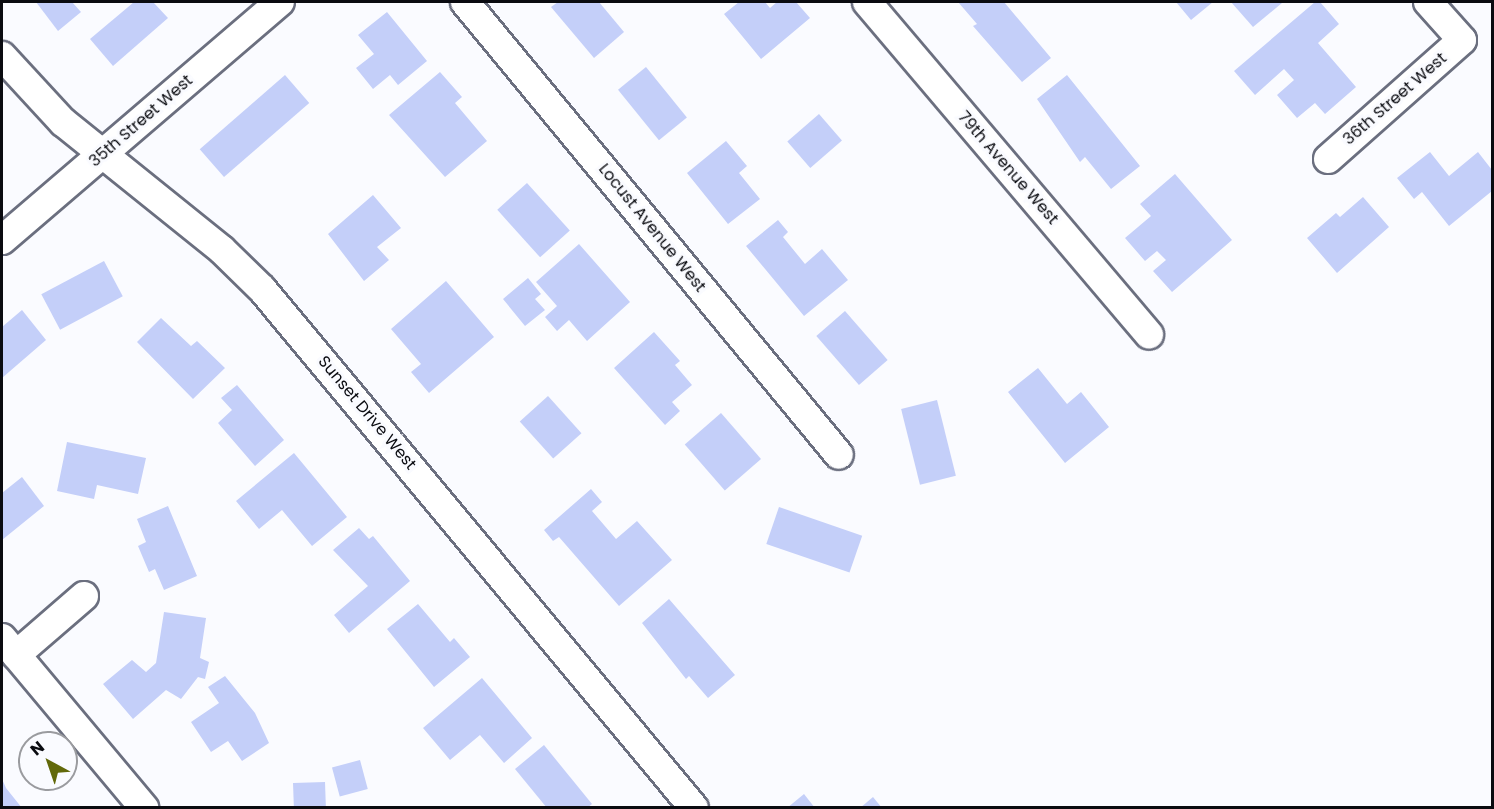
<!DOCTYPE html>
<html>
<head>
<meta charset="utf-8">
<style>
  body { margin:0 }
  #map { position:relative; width:1494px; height:809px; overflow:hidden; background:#fafbff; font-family:Poppins,sans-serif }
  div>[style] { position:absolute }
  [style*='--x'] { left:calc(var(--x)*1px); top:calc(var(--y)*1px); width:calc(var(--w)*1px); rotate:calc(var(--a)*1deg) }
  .building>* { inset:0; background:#c4cff9; transform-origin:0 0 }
  .roads { filter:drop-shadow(2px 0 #6b6f7f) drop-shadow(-2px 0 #6b6f7f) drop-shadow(0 2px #6b6f7f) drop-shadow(0 -2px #6b6f7f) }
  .minor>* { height:28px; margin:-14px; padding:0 14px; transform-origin:14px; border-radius:14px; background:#fff }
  span { translate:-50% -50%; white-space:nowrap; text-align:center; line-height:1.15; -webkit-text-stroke:6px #fafbff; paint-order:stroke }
  .street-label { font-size:16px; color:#0a0b10 }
  .frame { position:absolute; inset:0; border:3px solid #0a0b10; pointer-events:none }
  .north { position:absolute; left:18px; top:731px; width:60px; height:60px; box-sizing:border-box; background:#fafbff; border:2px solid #9a9b9f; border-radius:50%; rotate:320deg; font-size:16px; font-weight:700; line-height:24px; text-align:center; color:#0a0b10 }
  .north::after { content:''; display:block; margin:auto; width:21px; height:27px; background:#62690a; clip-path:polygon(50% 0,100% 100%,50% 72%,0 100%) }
</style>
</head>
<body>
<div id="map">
  <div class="building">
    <i style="clip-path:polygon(36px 2px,72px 2px,81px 12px,58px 31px)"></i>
    <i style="clip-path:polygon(134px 2px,153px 2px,168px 18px,113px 66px,90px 39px)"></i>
    <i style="clip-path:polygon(558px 2px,599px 2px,624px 32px,594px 58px,551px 7px)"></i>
    <i style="clip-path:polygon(739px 2px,765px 2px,770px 8px,777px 2px,796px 2px,810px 18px,761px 59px,724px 14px)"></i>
    <i style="clip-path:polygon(958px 2px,1004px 2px,1051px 58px,1022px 82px,973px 26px,977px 24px)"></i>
    <i style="clip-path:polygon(1176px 2px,1213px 2px,1191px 20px)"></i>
    <i style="clip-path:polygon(1231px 2px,1281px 2px,1282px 3px,1253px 27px)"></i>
    <i style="clip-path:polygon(1315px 2px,1320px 2px,1339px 24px,1318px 43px,1356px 87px,1325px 114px,1315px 103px,1297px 118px,1277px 95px,1294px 80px,1284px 69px,1255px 95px,1234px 71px)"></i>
    <i style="clip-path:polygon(387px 12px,427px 61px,398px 85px,390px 75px,373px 89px,356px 68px,374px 54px,358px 35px)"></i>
    <i style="left:646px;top:67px;width:65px;height:36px;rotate:51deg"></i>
    <i style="clip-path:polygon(440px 72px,462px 97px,455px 103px,487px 141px,445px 177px,389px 115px)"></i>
    <i style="left:285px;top:75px;width:37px;height:113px;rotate:49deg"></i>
    <i style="clip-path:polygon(1067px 75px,1140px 166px,1111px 189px,1085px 157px,1080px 162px,1037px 99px)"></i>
    <i style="left:819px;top:114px;width:35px;height:42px;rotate:49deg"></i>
    <i style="clip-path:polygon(726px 141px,747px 166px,739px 173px,760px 199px,728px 224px,687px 173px)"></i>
    <i style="clip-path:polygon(1430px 152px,1449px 176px,1478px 152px,1492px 170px,1492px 191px,1449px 226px,1422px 192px,1414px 199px,1397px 178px)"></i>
    <i style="clip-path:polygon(1175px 174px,1232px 240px,1172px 292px,1153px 271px,1166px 260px,1157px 251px,1145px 261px,1125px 238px,1151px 216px,1140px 204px)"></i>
    <i style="left:527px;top:183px;width:64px;height:40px;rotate:48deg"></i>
    <i style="clip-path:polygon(373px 195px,401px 228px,377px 247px,389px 260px,364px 281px,328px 234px)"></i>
    <i style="clip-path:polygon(1363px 197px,1389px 227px,1337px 273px,1307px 238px,1336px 213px,1340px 217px)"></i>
    <i style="clip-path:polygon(778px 220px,788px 232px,783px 237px,805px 264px,822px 249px,848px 280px,804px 316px,746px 246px)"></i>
    <i style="clip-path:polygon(579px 244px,630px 302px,587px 341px,569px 320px,557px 331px,545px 317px,557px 306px,536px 282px)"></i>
    <i style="left:104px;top:261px;width:40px;height:71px;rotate:62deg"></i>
    <i style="clip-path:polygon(528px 278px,541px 294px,535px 299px,545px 310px,525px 326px,503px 299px)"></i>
    <i style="clip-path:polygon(446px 281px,494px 337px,429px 393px,411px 372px,421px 364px,391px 329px)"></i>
    <i style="clip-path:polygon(22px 310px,46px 340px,2px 378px,2px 327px)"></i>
    <i style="left:845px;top:311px;width:65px;height:38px;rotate:49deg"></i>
    <i style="clip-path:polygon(161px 318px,191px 346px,197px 341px,225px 368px,193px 399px,137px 342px)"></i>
    <i style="clip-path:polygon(654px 332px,680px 361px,675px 365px,692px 385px,672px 402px,680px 411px,665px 425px,614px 368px)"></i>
    <i style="clip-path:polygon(1038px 368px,1067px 404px,1081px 392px,1109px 427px,1065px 463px,1008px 392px)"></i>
    <i style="clip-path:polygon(237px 385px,284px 440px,255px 466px,218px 423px,232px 410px,221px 398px)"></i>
    <i style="left:548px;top:396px;width:50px;height:38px;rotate:48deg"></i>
    <i style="left:937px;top:400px;width:78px;height:37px;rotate:76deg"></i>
    <i style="left:721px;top:413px;width:61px;height:48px;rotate:49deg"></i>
    <i style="clip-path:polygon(67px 442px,146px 458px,138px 494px,97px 485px,94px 499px,57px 491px)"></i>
    <i style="clip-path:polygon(294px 453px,347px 517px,312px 546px,282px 510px,259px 529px,236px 501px)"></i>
    <i style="clip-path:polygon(22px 477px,44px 506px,2px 540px,2px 493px)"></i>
    <i style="clip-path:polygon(591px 489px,602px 502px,592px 511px,616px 539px,637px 521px,672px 560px,619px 606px,559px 537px,553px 541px,544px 530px)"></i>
    <i style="clip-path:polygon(168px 506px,197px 576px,164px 590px,155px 569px,149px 572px,138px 546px,146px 542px,137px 519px)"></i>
    <i style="left:779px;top:507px;width:88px;height:39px;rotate:19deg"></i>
    <i style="clip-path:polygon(359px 528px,369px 539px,373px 536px,410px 581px,349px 633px,334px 615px,368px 586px,333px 550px)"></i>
    <i style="clip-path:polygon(669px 599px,735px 675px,708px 698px,689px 676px,686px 679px,642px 623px)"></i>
    <i style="clip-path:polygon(418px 604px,450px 642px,454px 638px,470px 657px,434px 687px,387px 629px)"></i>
    <i style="clip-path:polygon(164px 612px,206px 618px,200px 658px,209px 662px,205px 679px,198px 677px,181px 699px,166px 690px,133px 719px,103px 684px,132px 660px,146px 672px,156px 663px)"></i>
    <i style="clip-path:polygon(225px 676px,255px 713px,269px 743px,242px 761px,228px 741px,211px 752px,191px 722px,219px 703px,208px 687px)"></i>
    <i style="clip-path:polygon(482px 678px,532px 738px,504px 763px,480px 735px,450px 760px,423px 728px)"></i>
    <i style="clip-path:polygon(544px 745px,592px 804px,587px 808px,547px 808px,515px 769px)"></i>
    <i style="left:360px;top:760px;width:30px;height:29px;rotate:75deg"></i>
    <i style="clip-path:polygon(2px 779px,6px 788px,22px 808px,2px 808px)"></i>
    <i style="left:325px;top:782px;width:26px;height:32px;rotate:88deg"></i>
    <i style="clip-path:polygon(804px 794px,815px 808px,787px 808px)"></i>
    <i style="clip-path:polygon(873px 797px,882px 808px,860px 808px)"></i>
  </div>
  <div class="roads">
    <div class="minor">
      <i style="--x:465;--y:2;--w:587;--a:50.46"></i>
      <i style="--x:867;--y:2;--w:436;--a:49.7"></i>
      <i style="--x:2;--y:56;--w:90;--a:47.3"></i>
      <i style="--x:63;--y:122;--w:204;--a:38.8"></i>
      <i style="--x:222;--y:250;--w:56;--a:44.3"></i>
      <i style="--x:262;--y:289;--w:675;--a:50.23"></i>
      <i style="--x:1328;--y:159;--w:179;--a:-41.6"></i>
      <i style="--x:1462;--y:40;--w:51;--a:-131.8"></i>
      <i style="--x:2;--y:240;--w:366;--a:-40.6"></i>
      <i style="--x:2;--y:638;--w:222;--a:50.1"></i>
      <i style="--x:16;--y:655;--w:90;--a:-40.9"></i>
    </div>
  </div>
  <div class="street-label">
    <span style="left:1395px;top:99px;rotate:-41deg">36th Street West</span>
    <span style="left:141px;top:121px;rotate:-41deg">35th Street West</span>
    <span style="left:1008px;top:168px;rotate:49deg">79th Avenue West</span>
    <span style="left:652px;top:228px;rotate:51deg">Locust Avenue West</span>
    <span style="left:367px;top:413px;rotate:50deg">Sunset Drive West</span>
  </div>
  <div class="frame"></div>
  <div class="north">N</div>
</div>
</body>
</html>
